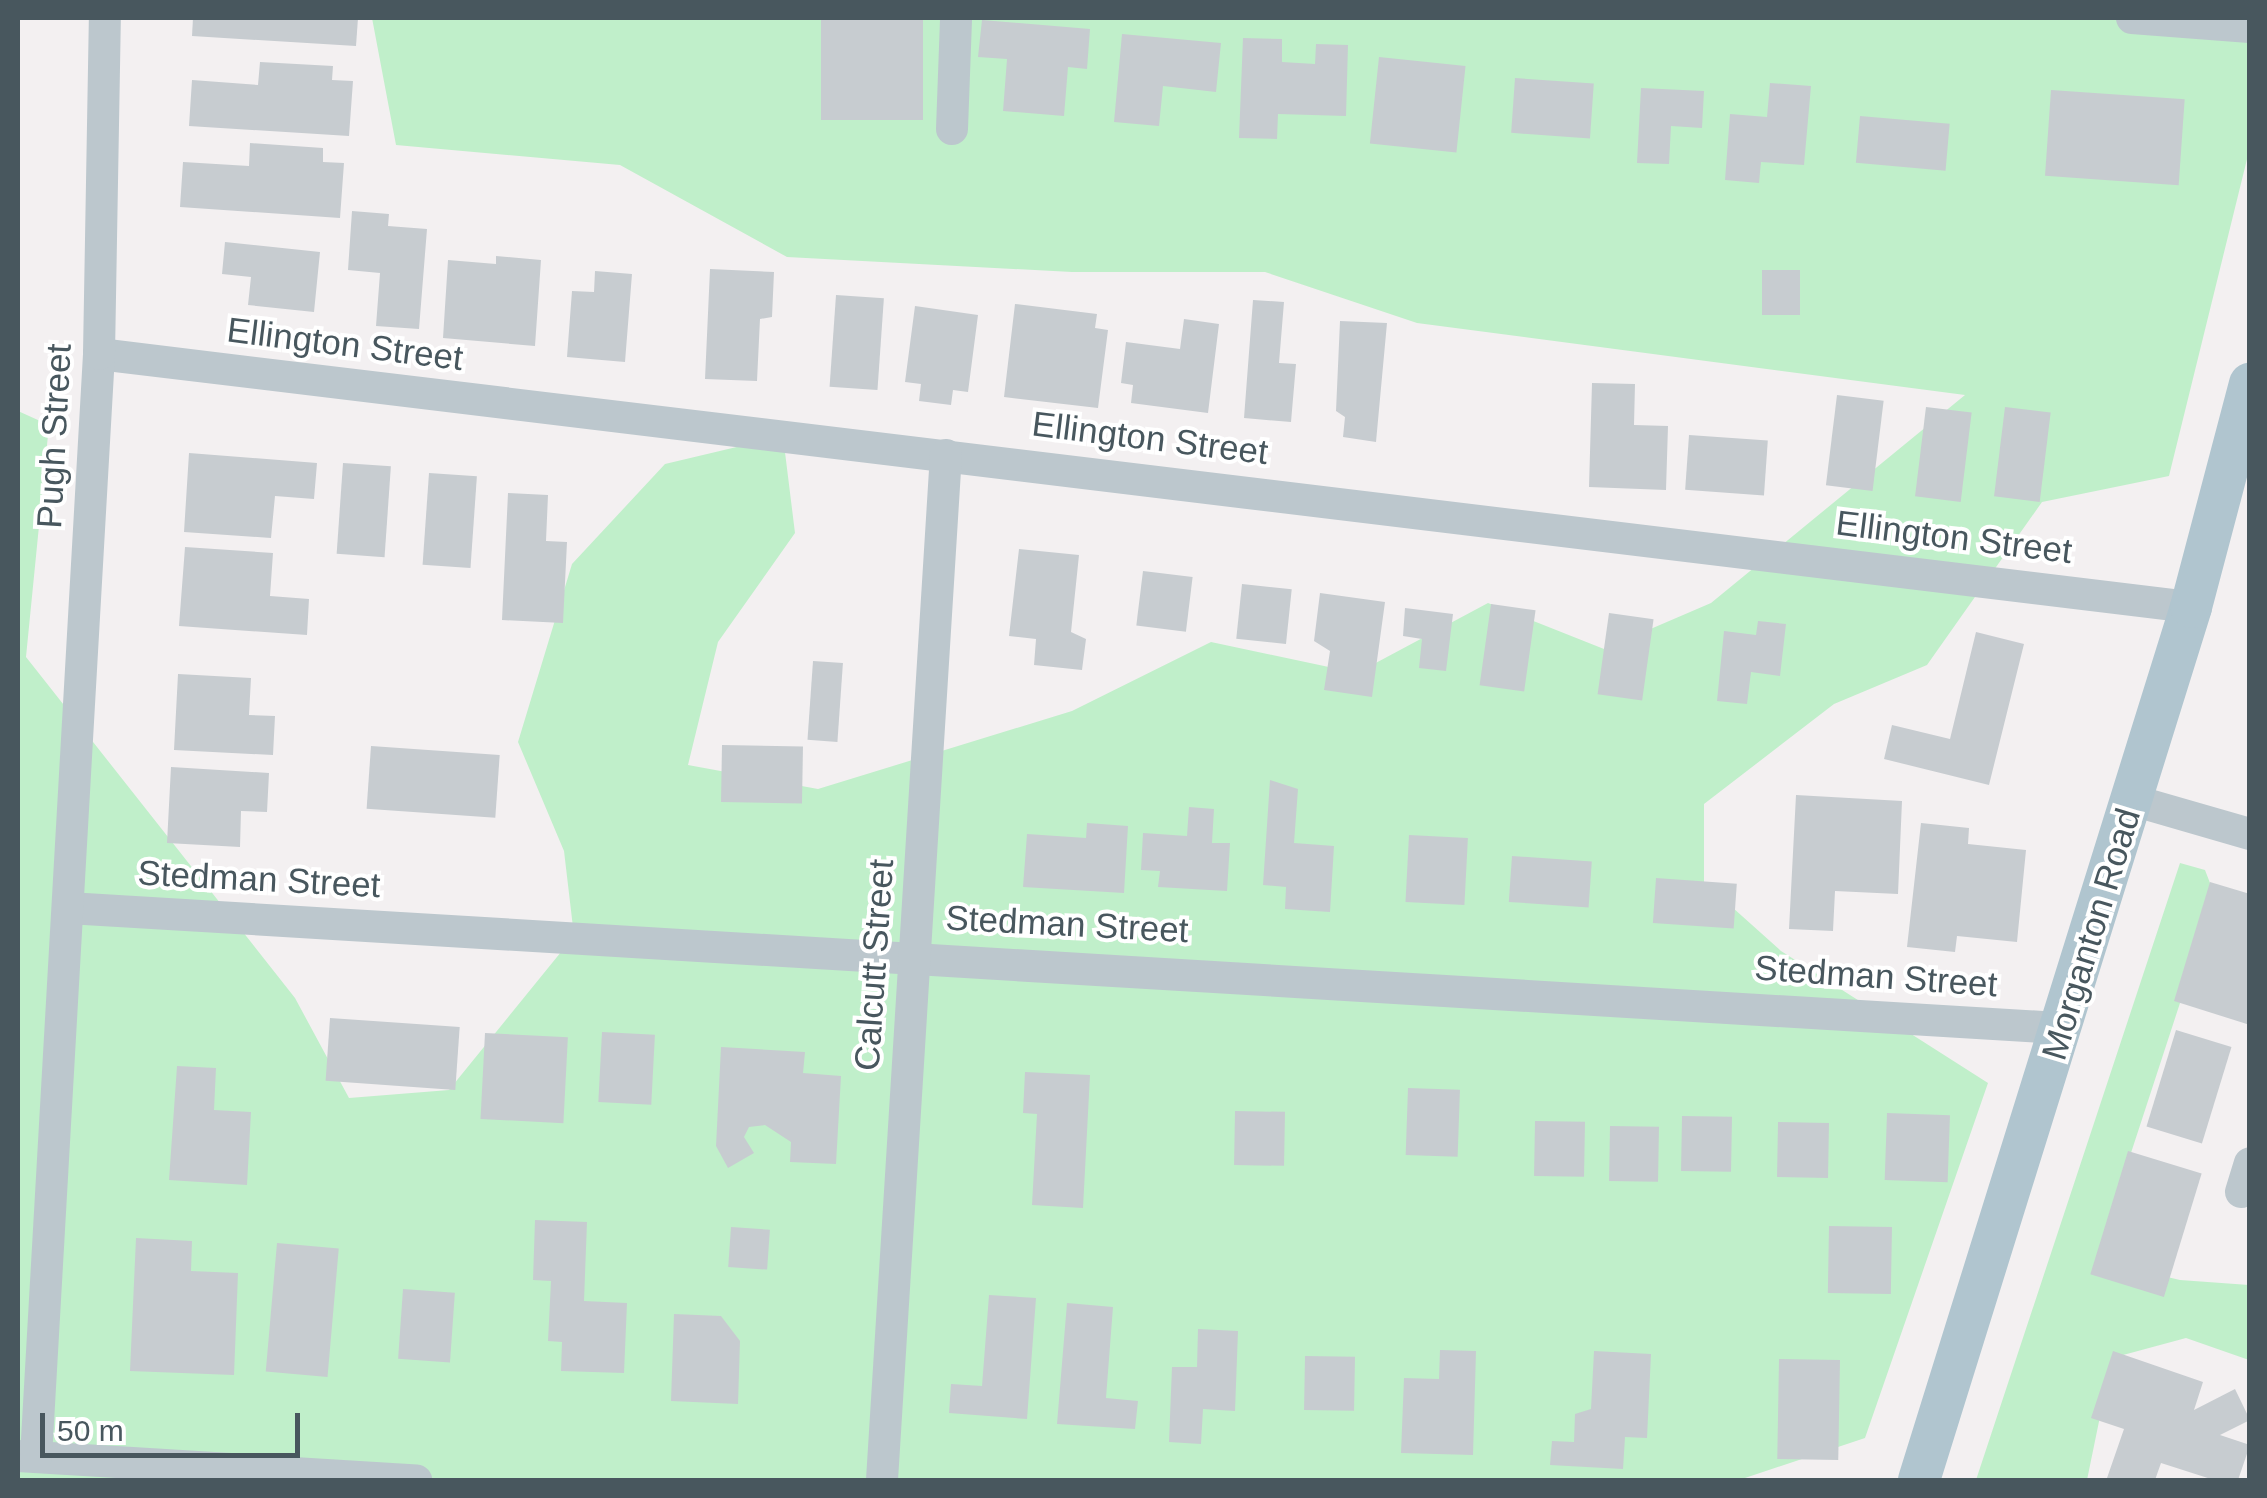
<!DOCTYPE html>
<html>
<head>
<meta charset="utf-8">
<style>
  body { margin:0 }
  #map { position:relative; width:2267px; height:1498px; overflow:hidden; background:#f3f0f1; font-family:Helvetica,sans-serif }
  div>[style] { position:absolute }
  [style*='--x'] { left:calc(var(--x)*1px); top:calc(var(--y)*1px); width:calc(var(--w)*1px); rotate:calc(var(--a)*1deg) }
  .green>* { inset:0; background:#c0efca }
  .building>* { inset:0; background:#c7ccd0; transform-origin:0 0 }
  .minor>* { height:32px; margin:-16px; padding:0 16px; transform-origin:16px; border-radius:16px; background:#bcc7cd }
  .major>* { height:42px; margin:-21px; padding:0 21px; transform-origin:21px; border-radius:21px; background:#b0c5cf }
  span { translate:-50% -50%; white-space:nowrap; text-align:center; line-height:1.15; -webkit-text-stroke:8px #fff; paint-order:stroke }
  .street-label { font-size:35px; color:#48575e }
  .frame { position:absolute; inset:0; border:20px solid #48575e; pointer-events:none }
  .scale { position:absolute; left:40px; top:1413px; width:260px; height:45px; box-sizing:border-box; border:5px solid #48575e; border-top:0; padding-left:12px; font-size:30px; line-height:35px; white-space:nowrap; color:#48575e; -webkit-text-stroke:8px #fff; paint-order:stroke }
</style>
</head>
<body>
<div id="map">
  <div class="green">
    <i style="clip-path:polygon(372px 18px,2249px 18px,2249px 151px,2169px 476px,2042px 502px,1927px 665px,1834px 704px,1704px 804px,1704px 882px,1781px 951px,1988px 1083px,1865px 1438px,1739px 1480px,18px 1480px,18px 411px,49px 425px,26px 657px,295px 998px,349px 1098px,449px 1090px,574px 936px,564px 851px,518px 742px,572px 564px,665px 464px,783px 436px,795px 533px,718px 642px,688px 765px,818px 789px,1072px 711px,1211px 642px,1357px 673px,1488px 603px,1604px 649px,1711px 603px,1965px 395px,1417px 323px,1265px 272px,1072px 272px,787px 257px,620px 165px,396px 145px)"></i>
    <i style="clip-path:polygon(2180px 863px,2205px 870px,2215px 896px,2112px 1211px,2108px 1263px,2180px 1280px,2249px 1285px,2249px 1360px,2186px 1338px,2112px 1358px,2087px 1480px,1976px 1480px)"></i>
  </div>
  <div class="building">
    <i style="clip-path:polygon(193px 18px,358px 18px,356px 46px,192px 36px)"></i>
    <i style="left:821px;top:18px;width:102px;height:102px"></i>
    <i style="clip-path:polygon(982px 20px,1090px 29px,1087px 69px,1068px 67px,1064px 116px,1003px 111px,1007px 59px,978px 57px)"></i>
    <i style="clip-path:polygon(1122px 34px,1221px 43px,1216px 92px,1163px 86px,1159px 126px,1114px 122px)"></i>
    <i style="clip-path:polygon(1243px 38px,1282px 39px,1282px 62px,1315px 64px,1316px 44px,1348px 45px,1346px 116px,1278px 114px,1277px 139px,1239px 138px)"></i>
    <i style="left:1379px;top:57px;width:87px;height:87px;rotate:6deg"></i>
    <i style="clip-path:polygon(260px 62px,333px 66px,332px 80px,353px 81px,349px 136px,189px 126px,192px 80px,258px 85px)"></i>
    <i style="left:1515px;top:78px;width:79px;height:55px;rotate:4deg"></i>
    <i style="clip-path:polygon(1770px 83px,1811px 86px,1804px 165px,1761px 162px,1759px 183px,1725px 180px,1730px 114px,1767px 117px)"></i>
    <i style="clip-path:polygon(1641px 88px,1704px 91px,1702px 128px,1671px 126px,1669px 164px,1637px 163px)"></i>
    <i style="left:2051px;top:90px;width:134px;height:86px;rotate:4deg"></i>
    <i style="left:1860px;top:116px;width:90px;height:47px;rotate:5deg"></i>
    <i style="clip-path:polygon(250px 143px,323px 148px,323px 162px,344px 163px,340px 218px,180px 207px,183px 162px,249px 166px)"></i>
    <i style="clip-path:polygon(352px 211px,389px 214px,388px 226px,427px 229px,419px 329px,376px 326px,380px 273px,348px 270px)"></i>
    <i style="clip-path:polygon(225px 242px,320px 252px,314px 312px,248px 305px,251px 277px,222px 274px)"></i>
    <i style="clip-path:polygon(496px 256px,541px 260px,535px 346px,443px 338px,448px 260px,496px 264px)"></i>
    <i style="clip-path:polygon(710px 269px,774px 272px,772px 317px,760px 319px,757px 381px,705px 379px)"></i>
    <i style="left:1762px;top:270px;width:38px;height:45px"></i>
    <i style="clip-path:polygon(595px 271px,632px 274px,625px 362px,567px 357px,572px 291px,594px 292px)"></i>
    <i style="left:836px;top:295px;width:48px;height:92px;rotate:4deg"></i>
    <i style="clip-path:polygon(1253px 300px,1284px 302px,1279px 363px,1296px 364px,1291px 422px,1244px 418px)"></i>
    <i style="clip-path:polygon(1015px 304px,1097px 314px,1095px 328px,1108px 330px,1098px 408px,1004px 397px)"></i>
    <i style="clip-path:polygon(915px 306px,978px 315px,968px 392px,953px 390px,951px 405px,919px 401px,921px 384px,905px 382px)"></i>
    <i style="clip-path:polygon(1184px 319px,1219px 324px,1208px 413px,1131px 403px,1133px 385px,1121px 383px,1126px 342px,1180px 349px)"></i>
    <i style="clip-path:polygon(1340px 321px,1387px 323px,1376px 442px,1343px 437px,1345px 417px,1336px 411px)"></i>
    <i style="clip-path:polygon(1592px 383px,1635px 384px,1634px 425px,1668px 426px,1666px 490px,1589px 487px)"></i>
    <i style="left:1837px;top:395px;width:47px;height:91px;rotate:7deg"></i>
    <i style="left:1926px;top:407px;width:46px;height:90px;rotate:7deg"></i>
    <i style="left:2005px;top:407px;width:46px;height:90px;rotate:7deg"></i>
    <i style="left:1689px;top:435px;width:79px;height:55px;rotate:4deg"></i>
    <i style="clip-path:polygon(189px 453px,317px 463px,314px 499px,275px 496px,271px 538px,184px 532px)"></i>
    <i style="left:343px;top:463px;width:48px;height:91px;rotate:4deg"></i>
    <i style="left:429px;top:473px;width:48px;height:92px;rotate:4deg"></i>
    <i style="clip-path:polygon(508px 493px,548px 495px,546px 541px,567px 542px,563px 623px,502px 620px)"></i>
    <i style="clip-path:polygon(185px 547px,273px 553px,270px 596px,309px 599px,307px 635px,179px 626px)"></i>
    <i style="clip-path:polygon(1019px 549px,1079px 555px,1071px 632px,1086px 639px,1082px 670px,1034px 665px,1036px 639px,1009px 636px)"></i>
    <i style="left:1143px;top:571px;width:50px;height:55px;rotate:7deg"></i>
    <i style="left:1242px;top:584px;width:50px;height:55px;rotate:6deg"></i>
    <i style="clip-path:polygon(1320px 593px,1385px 602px,1372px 697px,1324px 690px,1330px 651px,1314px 641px)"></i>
    <i style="left:1491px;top:604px;width:45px;height:82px;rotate:8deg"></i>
    <i style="clip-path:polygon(1405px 608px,1453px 614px,1446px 671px,1419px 668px,1422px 639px,1403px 636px)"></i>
    <i style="left:1609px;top:613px;width:45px;height:82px;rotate:8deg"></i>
    <i style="clip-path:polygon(1758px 621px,1786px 624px,1780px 676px,1751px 672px,1747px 704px,1717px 701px,1724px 631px,1756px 635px)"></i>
    <i style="clip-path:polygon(1976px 632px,2024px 644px,1989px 785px,1884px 759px,1892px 725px,1950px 739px)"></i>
    <i style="left:813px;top:661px;width:30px;height:79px;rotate:4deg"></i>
    <i style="clip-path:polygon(178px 674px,251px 678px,249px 715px,275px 716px,273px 755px,174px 750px)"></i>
    <i style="left:722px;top:745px;width:81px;height:57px;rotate:1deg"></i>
    <i style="left:371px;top:746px;width:129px;height:63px;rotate:4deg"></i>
    <i style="clip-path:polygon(171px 767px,269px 773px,267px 812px,241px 811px,240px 847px,167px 843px)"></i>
    <i style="clip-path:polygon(1270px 780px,1298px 789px,1294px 843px,1334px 846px,1330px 912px,1285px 909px,1286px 887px,1263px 885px)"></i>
    <i style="clip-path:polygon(1796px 795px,1902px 801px,1898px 894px,1835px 891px,1833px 931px,1789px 929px)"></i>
    <i style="clip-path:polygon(1189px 807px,1214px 809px,1212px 843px,1230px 843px,1227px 891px,1158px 887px,1160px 871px,1141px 870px,1143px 833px,1187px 836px)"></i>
    <i style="clip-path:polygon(1087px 823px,1128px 826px,1124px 893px,1023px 887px,1027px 834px,1086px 838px)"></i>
    <i style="clip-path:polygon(1921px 823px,1969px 828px,1968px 844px,2026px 850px,2017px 942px,1957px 936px,1955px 952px,1907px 947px)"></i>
    <i style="left:1409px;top:835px;width:59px;height:67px;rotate:3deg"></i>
    <i style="left:1512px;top:856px;width:80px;height:46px;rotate:4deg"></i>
    <i style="left:1656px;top:878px;width:81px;height:45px;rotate:4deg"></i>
    <i style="clip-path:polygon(2210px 882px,2250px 894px,2250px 1025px,2174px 1001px)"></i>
    <i style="left:330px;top:1018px;width:130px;height:63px;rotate:4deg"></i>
    <i style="left:2176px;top:1030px;width:58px;height:101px;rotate:17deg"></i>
    <i style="left:602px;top:1032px;width:53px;height:70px;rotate:3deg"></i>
    <i style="left:485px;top:1033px;width:83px;height:86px;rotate:3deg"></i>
    <i style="clip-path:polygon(721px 1047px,805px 1052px,803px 1073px,841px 1076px,836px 1164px,790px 1162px,791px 1142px,765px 1125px,749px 1127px,744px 1137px,754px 1153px,728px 1168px,716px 1146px)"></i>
    <i style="clip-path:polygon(177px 1066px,216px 1068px,214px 1110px,251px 1112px,247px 1185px,169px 1180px)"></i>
    <i style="clip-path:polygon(1025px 1072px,1090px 1075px,1083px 1208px,1032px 1205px,1037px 1114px,1023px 1113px)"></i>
    <i style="left:1408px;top:1088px;width:52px;height:67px;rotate:2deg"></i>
    <i style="left:1235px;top:1111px;width:50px;height:54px;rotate:1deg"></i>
    <i style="left:1887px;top:1113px;width:63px;height:67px;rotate:2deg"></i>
    <i style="left:1682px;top:1116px;width:50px;height:55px;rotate:1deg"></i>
    <i style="left:1535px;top:1121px;width:50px;height:55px;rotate:1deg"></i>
    <i style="left:1778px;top:1122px;width:51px;height:55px;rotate:1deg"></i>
    <i style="left:1610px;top:1126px;width:49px;height:55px;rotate:1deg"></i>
    <i style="left:2128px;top:1151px;width:77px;height:129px;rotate:17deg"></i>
    <i style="clip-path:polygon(535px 1220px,587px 1222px,584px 1301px,627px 1303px,624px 1373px,561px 1371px,562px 1342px,548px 1341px,551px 1281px,533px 1280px)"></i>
    <i style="left:1829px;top:1226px;width:63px;height:67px;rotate:1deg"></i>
    <i style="left:731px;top:1227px;width:39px;height:40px;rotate:4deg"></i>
    <i style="clip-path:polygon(136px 1238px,192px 1241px,191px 1271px,238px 1273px,234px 1375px,130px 1371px)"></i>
    <i style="left:277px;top:1243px;width:62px;height:129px;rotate:5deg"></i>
    <i style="left:403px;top:1289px;width:52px;height:70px;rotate:4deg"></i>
    <i style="clip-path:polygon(989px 1295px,1036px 1298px,1027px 1419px,949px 1413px,951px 1384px,982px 1386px)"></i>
    <i style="clip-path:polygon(1067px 1303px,1113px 1307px,1106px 1398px,1138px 1401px,1135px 1429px,1057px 1424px)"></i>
    <i style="clip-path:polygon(674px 1314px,721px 1316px,740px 1341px,738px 1404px,671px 1401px)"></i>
    <i style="clip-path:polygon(1198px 1329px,1238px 1331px,1235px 1411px,1203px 1409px,1201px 1444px,1169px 1442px,1172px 1367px,1197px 1367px)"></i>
    <i style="clip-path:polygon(1440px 1350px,1476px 1351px,1473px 1455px,1401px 1453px,1404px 1378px,1439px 1379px)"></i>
    <i style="clip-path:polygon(1594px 1351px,1651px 1354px,1647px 1438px,1625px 1437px,1623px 1469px,1550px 1465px,1552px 1441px,1574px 1442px,1575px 1414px,1591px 1409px)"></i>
    <i style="clip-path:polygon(2113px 1351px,2203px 1382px,2194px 1410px,2235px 1389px,2250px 1420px,2220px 1435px,2250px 1445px,2238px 1480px,2214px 1480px,2161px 1463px,2155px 1480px,2107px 1478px,2124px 1429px,2091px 1418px)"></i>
    <i style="left:1305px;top:1356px;width:50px;height:54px;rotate:1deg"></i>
    <i style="left:1779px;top:1359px;width:61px;height:100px;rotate:1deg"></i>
  </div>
  <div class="minor">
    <i style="--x:2132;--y:18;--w:118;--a:4.4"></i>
    <i style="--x:952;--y:129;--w:111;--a:-87.9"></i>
    <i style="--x:99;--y:354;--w:2107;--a:6.9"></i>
    <i style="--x:2132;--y:800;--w:123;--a:16.1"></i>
    <i style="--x:68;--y:908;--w:1997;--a:3.45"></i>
    <i style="--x:2241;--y:1192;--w:30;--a:-73"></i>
    <i style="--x:18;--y:1456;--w:399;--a:3.5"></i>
    <i style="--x:36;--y:1457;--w:1105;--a:-86.73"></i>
    <i style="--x:99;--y:354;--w:336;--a:-89"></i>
    <i style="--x:882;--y:1480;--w:1027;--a:-86.43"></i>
  </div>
  <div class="major">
    <i style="--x:1919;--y:1480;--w:914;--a:-72.69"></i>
    <i style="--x:2191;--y:607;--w:231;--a:-75.2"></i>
  </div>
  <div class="street-label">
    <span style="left:345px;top:344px;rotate:7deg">Ellington Street</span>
    <span style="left:54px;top:436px;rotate:-87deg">Pugh Street</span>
    <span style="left:1150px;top:438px;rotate:7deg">Ellington Street</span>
    <span style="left:1954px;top:537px;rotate:7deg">Ellington Street</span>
    <span style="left:259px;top:879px;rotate:3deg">Stedman Street</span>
    <span style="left:1067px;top:924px;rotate:3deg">Stedman Street</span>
    <span style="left:2091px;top:934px;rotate:-73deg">Morganton Road</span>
    <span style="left:874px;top:965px;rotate:-86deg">Calcutt Street</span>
    <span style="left:1876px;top:976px;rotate:4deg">Stedman Street</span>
  </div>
  <div class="frame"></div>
  <div class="scale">50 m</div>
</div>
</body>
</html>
